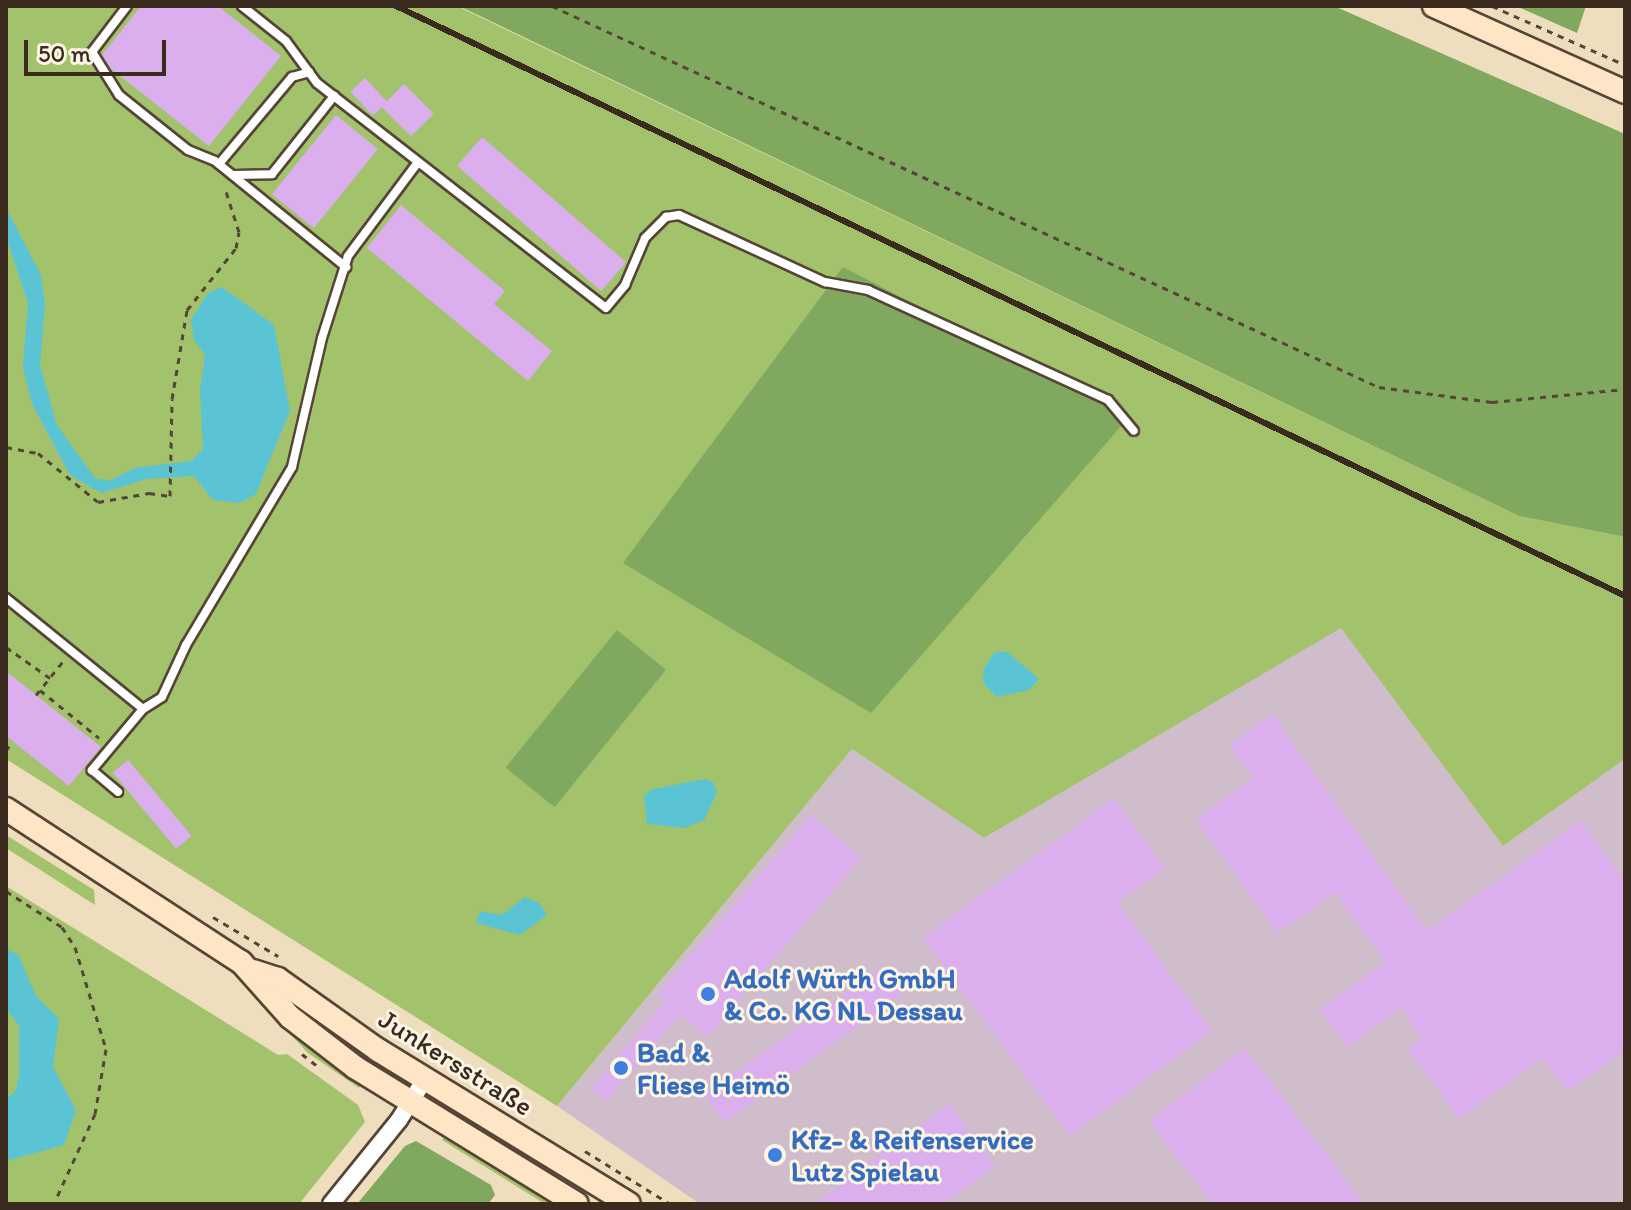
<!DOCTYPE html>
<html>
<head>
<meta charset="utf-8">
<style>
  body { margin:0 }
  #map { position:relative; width:1631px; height:1210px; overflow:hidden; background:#efdebd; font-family:Itim,sans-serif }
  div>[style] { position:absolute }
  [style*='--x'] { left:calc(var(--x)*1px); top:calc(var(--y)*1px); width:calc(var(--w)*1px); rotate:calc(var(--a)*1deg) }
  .industrial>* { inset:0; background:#d0bdcc }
  .green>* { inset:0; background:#a2c26b }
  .forest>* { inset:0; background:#81a85f; transform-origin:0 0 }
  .water>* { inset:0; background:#5ac4d4 }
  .building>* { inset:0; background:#dbafed; transform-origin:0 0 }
  .path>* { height:3px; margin-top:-1.5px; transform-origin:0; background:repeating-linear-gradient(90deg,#564536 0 6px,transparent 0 12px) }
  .roads { filter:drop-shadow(2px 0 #564536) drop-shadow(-2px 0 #564536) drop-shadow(0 2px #564536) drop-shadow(0 -2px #564536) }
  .service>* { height:8px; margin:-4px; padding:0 4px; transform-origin:4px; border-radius:4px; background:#fff }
  .minor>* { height:16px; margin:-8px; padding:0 8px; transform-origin:8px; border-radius:8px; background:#fff }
  .secondary>* { height:22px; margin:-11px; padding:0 11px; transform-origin:11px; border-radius:11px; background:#fee5c5 }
  .rail>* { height:6px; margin:-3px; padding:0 3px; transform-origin:3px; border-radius:3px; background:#3b2a1e }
  .dots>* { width:22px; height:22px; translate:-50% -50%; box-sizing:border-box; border:4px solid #fcf5e5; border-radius:50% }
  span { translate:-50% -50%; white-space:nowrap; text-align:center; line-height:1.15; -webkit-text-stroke:6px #fcf5e5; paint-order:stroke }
  .shop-label { font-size:28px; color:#366cbe; font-weight:700 }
  .left { translate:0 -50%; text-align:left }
  .street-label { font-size:28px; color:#3b2a1e }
  .frame { position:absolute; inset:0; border:8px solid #3b2a1e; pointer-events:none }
  .scale { position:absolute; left:24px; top:40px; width:142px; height:36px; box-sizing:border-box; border:4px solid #3b2a1e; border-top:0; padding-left:10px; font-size:24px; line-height:28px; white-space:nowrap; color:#3b2a1e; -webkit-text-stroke:6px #fcf5e5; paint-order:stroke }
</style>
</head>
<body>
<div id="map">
  <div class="industrial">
    <i style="clip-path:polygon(1341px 627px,1503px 846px,1625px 759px,1625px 1204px,700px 1204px,557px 1106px,852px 749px,984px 838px)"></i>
  </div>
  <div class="green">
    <i style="clip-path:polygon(6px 6px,457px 6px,1519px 516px,1625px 537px,1625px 759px,1503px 846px,1341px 628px,984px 838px,852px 749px,557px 1106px,6px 759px)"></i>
    <i style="clip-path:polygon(6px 835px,94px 890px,95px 905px,6px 848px)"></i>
    <i style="clip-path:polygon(6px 886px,278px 1055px,287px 1054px,358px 1105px,365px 1122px,299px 1204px,6px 1204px)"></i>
    <i style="clip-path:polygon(241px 982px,309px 1046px,362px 1084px,359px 1088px,308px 1053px)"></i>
    <i style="clip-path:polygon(445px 1136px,548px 1199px,556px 1204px,545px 1204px,442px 1140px)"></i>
  </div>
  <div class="forest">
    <i style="clip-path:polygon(459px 6px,1334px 6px,1625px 134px,1625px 537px,1519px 516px)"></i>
    <i style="clip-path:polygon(1516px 6px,1586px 6px,1577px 33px)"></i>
    <i style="clip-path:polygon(843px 267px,1130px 416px,871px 713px,623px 563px)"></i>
    <i style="left:617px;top:630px;width:63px;height:177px;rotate:39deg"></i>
    <i style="clip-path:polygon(416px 1141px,491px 1185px,495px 1195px,488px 1204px,357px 1204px,405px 1146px)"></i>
  </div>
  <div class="water">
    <i style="clip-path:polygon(6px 208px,41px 275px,45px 304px,40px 366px,57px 425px,95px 478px,109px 481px,135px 468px,191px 461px,203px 449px,200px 390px,205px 355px,194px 340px,191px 320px,208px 293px,222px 287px,274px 325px,290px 411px,256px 494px,240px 503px,213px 500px,194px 476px,147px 479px,101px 493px,70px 475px,32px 404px,23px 367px,28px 303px,6px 237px)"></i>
    <i style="clip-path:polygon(1006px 651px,1039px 679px,1029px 690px,997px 697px,983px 683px,984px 668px,994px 653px)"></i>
    <i style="clip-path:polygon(705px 779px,713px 782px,717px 792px,704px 820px,685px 828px,647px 824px,644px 795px,653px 789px)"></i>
    <i style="clip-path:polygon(525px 897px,539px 903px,547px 915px,520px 935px,476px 923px,480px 911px,502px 915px)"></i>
    <i style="clip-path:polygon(6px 948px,19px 956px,36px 996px,59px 1019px,53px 1067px,76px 1110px,64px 1145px,6px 1161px,6px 1100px,16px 1090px,19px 1075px,19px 1025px,6px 1010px)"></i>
  </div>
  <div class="building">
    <i style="clip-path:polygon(141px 6px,218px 6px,281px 56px,209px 146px,110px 68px,102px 55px)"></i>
    <i style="left:365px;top:78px;width:33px;height:20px;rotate:47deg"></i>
    <i style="left:404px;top:84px;width:42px;height:32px;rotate:45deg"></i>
    <i style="left:336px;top:115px;width:54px;height:102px;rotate:39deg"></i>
    <i style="left:482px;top:137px;width:191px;height:38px;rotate:41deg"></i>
    <i style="clip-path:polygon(401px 205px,505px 291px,494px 304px,552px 351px,528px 381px,367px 248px)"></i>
    <i style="clip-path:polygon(6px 671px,101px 747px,69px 786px,6px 736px)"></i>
    <i style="clip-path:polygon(1272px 714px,1427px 931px,1581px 821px,1625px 882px,1625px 1050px,1567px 1092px,1543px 1058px,1459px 1119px,1408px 1049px,1422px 1039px,1401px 1008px,1347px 1047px,1320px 1009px,1385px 962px,1335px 892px,1278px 933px,1196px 820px,1253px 778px,1229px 745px)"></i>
    <i style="left:128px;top:760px;width:99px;height:20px;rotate:50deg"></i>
    <i style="clip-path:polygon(1114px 798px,1165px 868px,1118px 903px,1212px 1031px,1070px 1136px,923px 938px)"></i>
    <i style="clip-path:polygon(811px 815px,861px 858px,707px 1037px,681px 1014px,606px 1101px,591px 1088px,666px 1001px,657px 994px)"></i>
    <i style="left:881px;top:967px;width:34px;height:218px;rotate:54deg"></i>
    <i style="clip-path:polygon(1245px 1048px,1364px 1204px,1212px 1204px,1149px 1121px)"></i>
    <i style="clip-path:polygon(949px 1104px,995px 1166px,944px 1204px,815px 1204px)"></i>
  </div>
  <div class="path">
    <i style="--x:552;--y:6;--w:911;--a:24.74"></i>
    <i style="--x:1379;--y:387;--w:114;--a:7.6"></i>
    <i style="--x:1492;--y:402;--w:134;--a:-5.6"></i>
    <i style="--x:1492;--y:6;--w:145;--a:23.9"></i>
    <i style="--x:6;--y:447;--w:33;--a:11"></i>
    <i style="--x:38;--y:453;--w:77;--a:39.2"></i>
    <i style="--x:98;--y:502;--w:52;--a:-10"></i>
    <i style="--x:149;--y:493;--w:21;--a:8"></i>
    <i style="--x:170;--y:496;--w:97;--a:-88.8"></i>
    <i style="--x:172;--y:399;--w:90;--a:-80.4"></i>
    <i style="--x:187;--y:310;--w:79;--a:-51.7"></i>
    <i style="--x:236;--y:248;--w:16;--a:-79"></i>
    <i style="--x:239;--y:232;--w:46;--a:-107.7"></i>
    <i style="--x:6;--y:647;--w:54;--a:35.2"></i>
    <i style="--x:40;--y:690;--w:76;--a:39.1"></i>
    <i style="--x:36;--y:695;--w:45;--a:-51.3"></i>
    <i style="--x:6;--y:751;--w:12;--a:-59"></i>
    <i style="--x:6;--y:891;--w:67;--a:32.7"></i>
    <i style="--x:62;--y:927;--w:24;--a:57"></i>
    <i style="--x:75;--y:947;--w:107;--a:73.1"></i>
    <i style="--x:106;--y:1049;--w:66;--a:99.6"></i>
    <i style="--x:95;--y:1114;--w:91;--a:114.6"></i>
    <i style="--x:213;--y:917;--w:76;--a:31"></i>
    <i style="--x:302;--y:1054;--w:24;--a:38"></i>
    <i style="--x:585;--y:1151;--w:100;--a:31.9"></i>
  </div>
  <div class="roads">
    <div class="service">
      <i style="--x:127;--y:6;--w:58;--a:127.3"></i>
      <i style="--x:92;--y:52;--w:51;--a:57.9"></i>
      <i style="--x:119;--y:95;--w:88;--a:38.6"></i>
      <i style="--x:188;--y:150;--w:29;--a:22"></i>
      <i style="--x:215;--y:161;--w:169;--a:39"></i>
      <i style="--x:242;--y:6;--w:56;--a:38.5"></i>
      <i style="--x:286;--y:41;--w:52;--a:53.6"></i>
      <i style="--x:317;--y:83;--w:366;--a:37.9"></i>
      <i style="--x:606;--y:308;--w:30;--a:-50"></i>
      <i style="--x:625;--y:285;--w:51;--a:-66.9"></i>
      <i style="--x:645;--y:238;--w:30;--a:-45"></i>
      <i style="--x:666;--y:217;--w:13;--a:-9"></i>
      <i style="--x:679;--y:215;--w:161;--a:24.7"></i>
      <i style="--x:825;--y:282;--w:44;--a:10.5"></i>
      <i style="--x:868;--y:290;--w:264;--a:24.6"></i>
      <i style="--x:1108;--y:400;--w:40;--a:50"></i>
      <i style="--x:219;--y:164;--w:114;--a:-50"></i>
      <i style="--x:292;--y:77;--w:18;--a:-16"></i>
      <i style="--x:233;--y:175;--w:39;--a:-1"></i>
      <i style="--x:272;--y:174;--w:100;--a:-51.5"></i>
      <i style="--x:6;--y:598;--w:176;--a:39"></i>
      <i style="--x:143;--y:709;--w:80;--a:129.9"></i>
      <i style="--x:92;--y:770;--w:34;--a:40"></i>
      <i style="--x:143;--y:709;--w:22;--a:-32"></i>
      <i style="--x:162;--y:697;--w:57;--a:-65.2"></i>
      <i style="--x:186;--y:645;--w:207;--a:-59.2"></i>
      <i style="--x:292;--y:467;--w:132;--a:-76.9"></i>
      <i style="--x:322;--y:338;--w:86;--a:-72.4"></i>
      <i style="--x:348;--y:256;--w:117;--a:-53.3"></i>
    </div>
    <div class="minor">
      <i style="--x:331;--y:1204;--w:108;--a:-51"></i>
      <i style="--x:399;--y:1120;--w:49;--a:-57.6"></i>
    </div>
    <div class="secondary">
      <i style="--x:1434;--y:6;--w:209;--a:24.2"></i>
      <i style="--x:6;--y:809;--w:280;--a:33.1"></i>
      <i style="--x:241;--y:962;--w:74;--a:48.3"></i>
      <i style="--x:290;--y:1017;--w:83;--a:37.7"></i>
      <i style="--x:356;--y:1068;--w:259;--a:31.6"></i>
      <i style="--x:253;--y:971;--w:26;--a:18"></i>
      <i style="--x:278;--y:979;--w:123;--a:35.4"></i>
      <i style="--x:378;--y:1050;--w:294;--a:31.5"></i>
    </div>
  </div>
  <div class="rail">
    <i style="--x:396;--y:6;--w:1363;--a:25.64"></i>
  </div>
  <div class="dots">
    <i style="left:708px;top:994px;background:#3f7fe0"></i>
    <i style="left:621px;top:1068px;background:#3f7fe0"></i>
    <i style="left:775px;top:1155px;background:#3f7fe0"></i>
  </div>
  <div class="shop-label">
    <span class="left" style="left:724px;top:994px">Adolf Würth GmbH<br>&amp; Co. KG NL Dessau</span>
    <span class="left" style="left:637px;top:1068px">Bad &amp;<br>Fliese Heimö</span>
    <span class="left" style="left:791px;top:1155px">Kfz- &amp; Reifenservice<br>Lutz Spielau</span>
  </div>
  <div class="street-label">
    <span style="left:456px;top:1062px;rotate:32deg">Junkersstraße</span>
  </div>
  <div class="frame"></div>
  <div class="scale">50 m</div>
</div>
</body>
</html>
